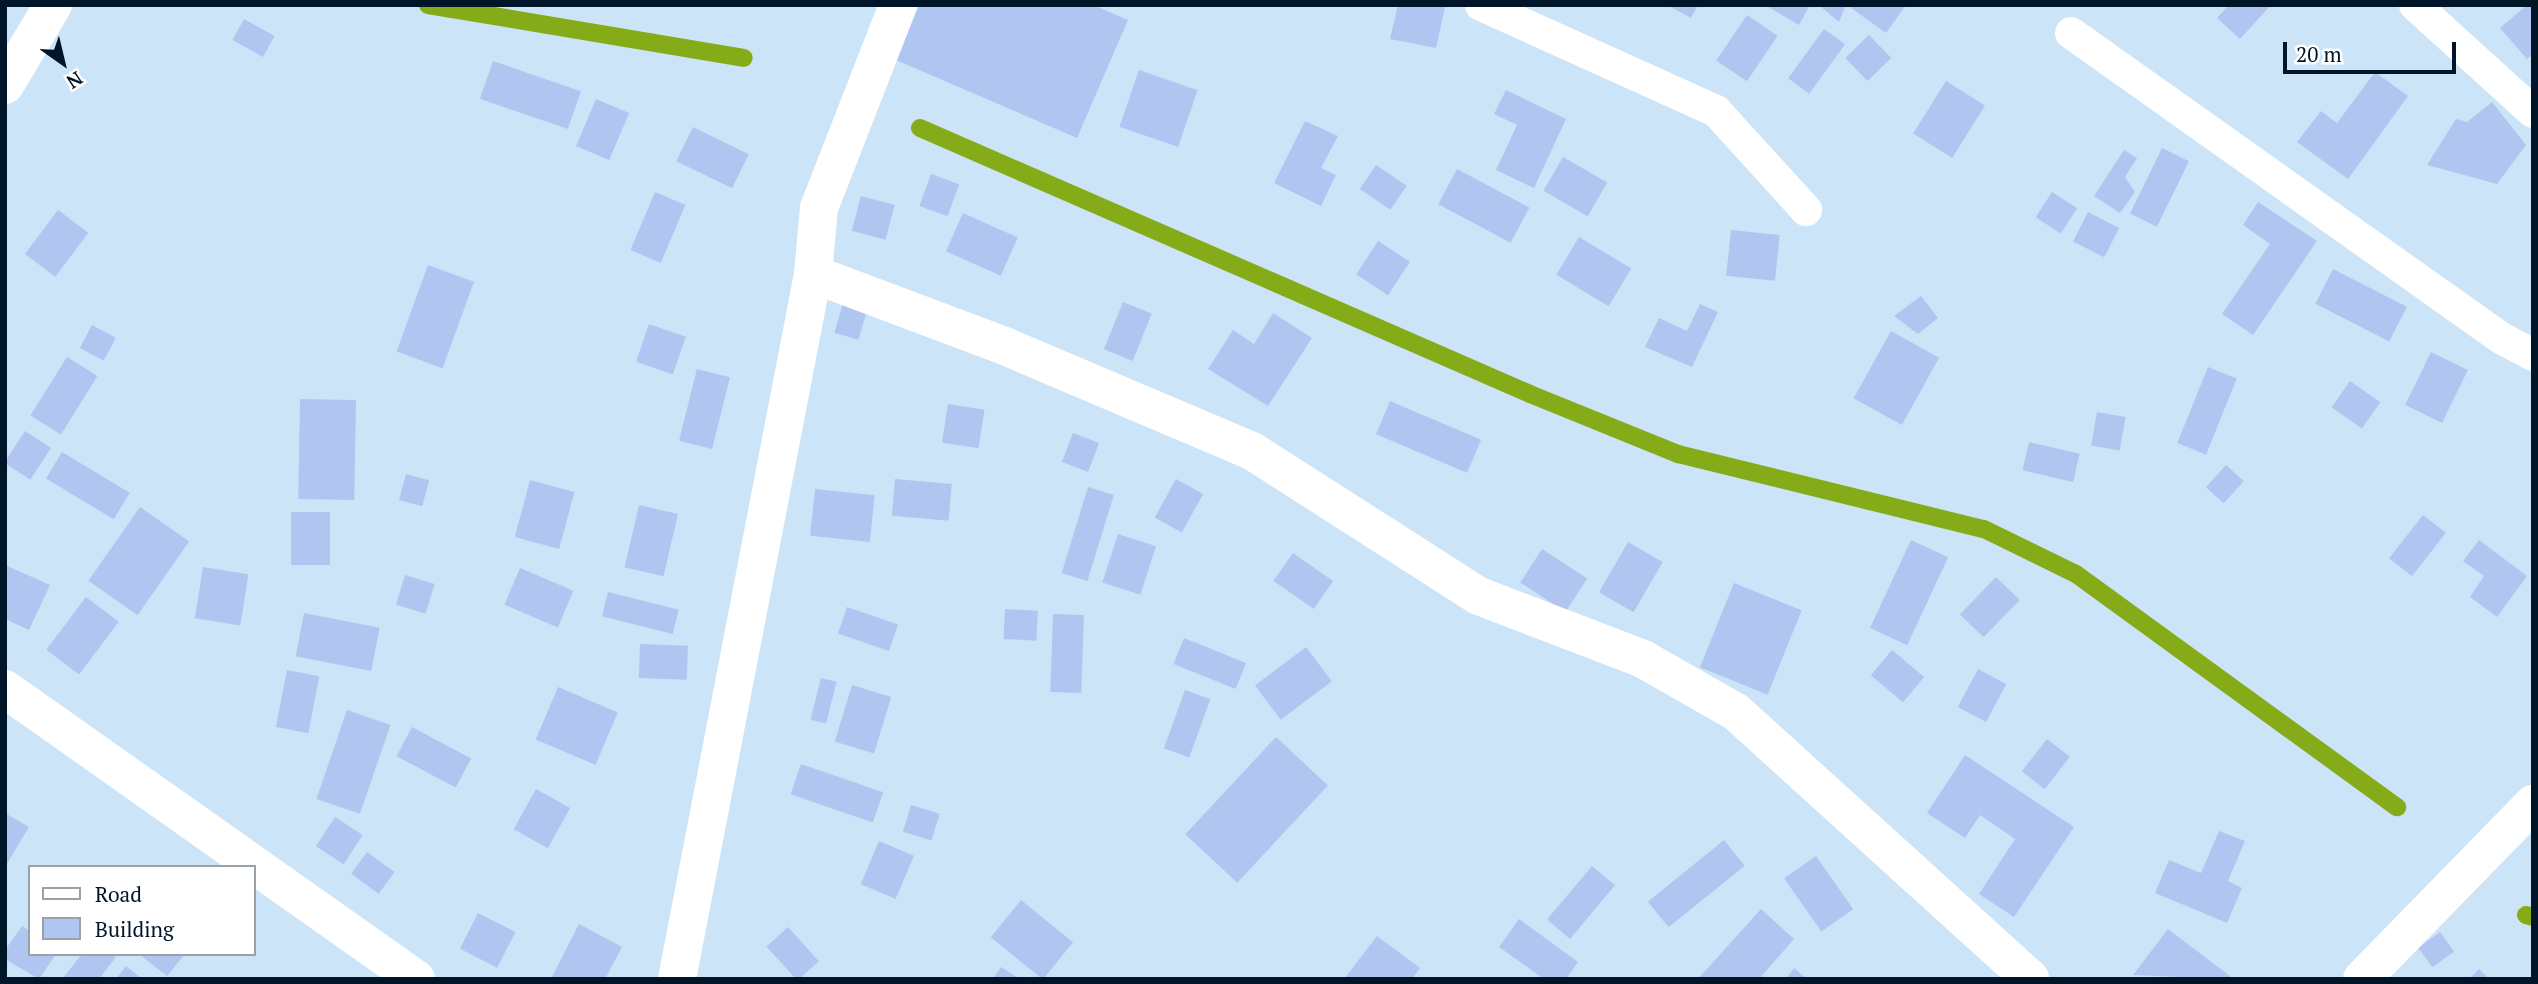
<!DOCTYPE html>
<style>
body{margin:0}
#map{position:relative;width:2538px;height:984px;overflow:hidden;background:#cce4f8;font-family:"PT Serif",serif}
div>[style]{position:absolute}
.stream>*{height:18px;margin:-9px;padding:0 9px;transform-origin:9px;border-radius:9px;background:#86ab18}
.building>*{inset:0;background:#b0c6f1;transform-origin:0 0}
.service>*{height:32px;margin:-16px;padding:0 16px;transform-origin:16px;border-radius:16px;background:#fff}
.minor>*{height:38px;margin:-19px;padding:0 19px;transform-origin:19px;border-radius:19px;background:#fff}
span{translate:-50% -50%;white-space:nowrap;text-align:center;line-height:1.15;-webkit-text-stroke:6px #fff;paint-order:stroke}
.frame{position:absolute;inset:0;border:7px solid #001527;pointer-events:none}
.legend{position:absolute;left:28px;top:865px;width:228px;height:91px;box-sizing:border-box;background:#fff;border:2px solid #99a1a9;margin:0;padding:9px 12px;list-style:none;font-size:21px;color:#001527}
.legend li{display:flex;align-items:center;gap:14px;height:35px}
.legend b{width:35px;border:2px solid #99a1a9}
.north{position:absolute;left:28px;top:28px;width:70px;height:70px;-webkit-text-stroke:5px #fff;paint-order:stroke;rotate:146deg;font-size:19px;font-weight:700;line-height:28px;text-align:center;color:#001527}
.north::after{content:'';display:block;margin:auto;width:24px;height:32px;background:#001527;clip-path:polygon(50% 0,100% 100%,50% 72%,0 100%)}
.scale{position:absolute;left:2283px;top:42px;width:173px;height:32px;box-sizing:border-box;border:4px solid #001527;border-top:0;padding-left:9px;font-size:21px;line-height:24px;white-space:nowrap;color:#001527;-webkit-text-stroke:5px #fff;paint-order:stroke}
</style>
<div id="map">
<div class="stream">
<i style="left:428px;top:5px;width:320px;rotate:9.5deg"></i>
<i style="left:920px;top:128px;width:665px;rotate:23.56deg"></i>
<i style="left:1530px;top:394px;width:160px;rotate:22.1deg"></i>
<i style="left:1678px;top:454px;width:315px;rotate:13.8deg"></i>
<i style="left:1984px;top:529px;width:102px;rotate:26.1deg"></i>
<i style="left:2076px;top:574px;width:397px;rotate:36deg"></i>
<i style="left:2526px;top:915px;width:7px;rotate:16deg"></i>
</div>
<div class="building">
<i style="clip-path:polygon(919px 5px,1093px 5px,1128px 20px,1077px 138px,896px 60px)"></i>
<i style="clip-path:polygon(1398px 5px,1445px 7px,1436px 48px,1390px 39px)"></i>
<i style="clip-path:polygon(1667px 5px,1698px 5px,1691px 18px)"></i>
<i style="clip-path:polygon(1765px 5px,1810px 5px,1799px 25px)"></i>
<i style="clip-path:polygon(1822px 5px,1846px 5px,1839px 22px,1821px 7px)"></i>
<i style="clip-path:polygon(1853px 5px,1906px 5px,1886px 33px,1851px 8px)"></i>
<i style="clip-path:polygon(2229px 5px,2271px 5px,2240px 39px,2217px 18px)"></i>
<i style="clip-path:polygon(2527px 5px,2533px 5px,2533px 54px,2527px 59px,2500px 28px)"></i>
<i style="left:1747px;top:15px;width:37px;height:55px;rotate:34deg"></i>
<i style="left:244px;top:19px;width:35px;height:24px;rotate:29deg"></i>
<i style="left:1824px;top:29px;width:26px;height:61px;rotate:36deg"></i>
<i style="left:1869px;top:35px;width:32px;height:33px;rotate:46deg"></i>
<i style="left:493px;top:61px;width:93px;height:40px;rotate:19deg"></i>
<i style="left:1139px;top:70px;width:62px;height:60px;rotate:19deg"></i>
<i style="clip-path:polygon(2375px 72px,2408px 96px,2348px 179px,2297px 142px,2321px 111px,2337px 123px)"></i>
<i style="left:1946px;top:81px;width:46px;height:62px;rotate:32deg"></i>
<i style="clip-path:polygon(1506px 90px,1566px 119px,1534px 188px,1496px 170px,1517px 125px,1494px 114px)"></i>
<i style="left:596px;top:99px;width:36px;height:51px;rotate:23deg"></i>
<i style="clip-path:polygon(2492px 102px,2526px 145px,2497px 184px,2427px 165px,2456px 119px,2467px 122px)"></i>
<i style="clip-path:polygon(1305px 121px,1338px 136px,1321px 168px,1336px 175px,1321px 206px,1274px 183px)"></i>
<i style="left:693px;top:127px;width:62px;height:38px;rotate:26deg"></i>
<i style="left:2162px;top:148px;width:30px;height:73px;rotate:26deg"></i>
<i style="clip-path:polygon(2124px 150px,2137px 158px,2125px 177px,2135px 192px,2120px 213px,2094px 196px)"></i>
<i style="left:1563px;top:157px;width:51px;height:39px;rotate:30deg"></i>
<i style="left:1376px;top:165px;width:37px;height:29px;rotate:34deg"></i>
<i style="left:1457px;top:169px;width:82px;height:40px;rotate:28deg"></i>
<i style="left:931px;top:174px;width:30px;height:34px;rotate:20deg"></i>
<i style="left:655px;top:192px;width:33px;height:63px;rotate:23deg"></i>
<i style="left:2052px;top:192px;width:30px;height:30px;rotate:33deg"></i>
<i style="left:861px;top:196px;width:35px;height:36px;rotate:15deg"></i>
<i style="clip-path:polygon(2258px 202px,2317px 241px,2253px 335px,2222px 314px,2270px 244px,2243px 225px)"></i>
<i style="left:58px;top:210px;width:38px;height:55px;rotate:37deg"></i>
<i style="left:2088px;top:212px;width:35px;height:33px;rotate:27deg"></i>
<i style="left:963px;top:213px;width:60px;height:42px;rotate:24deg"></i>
<i style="left:1731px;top:230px;width:49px;height:46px;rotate:6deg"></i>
<i style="left:1579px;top:237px;width:61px;height:44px;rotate:31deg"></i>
<i style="left:1378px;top:241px;width:38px;height:40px;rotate:33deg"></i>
<i style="left:428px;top:265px;width:49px;height:92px;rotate:20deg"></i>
<i style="left:2333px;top:269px;width:83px;height:39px;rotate:27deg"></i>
<i style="clip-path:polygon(1921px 296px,1938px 318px,1918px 334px,1894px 316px)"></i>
<i style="left:1123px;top:302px;width:31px;height:51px;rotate:22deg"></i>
<i style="left:843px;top:303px;width:25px;height:31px;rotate:16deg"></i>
<i style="clip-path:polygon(1700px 304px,1718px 312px,1692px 367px,1645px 347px,1659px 318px,1687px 331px)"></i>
<i style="clip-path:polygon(1273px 313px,1312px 338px,1268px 406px,1208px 369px,1233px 330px,1254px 344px)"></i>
<i style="left:649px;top:324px;width:39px;height:40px;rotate:19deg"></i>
<i style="left:92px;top:325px;width:27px;height:26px;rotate:28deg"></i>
<i style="left:1891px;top:331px;width:55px;height:77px;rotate:29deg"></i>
<i style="left:2431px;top:352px;width:41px;height:59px;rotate:26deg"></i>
<i style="left:67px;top:357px;width:36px;height:69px;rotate:32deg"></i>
<i style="left:2208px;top:367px;width:31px;height:82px;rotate:22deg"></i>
<i style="left:697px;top:369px;width:34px;height:74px;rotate:14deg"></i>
<i style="left:2350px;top:381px;width:37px;height:32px;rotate:35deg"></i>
<i style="left:300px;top:399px;width:56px;height:100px;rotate:1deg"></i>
<i style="left:1390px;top:401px;width:99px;height:36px;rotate:23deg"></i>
<i style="left:948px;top:404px;width:37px;height:39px;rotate:9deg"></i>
<i style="left:2097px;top:412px;width:29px;height:34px;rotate:10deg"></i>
<i style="left:25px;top:431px;width:31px;height:38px;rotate:33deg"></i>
<i style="left:1073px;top:433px;width:28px;height:31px;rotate:21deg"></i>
<i style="left:2029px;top:442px;width:52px;height:29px;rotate:13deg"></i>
<i style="left:62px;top:452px;width:79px;height:31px;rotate:31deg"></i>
<i style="left:2226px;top:465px;width:24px;height:30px;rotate:42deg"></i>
<i style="left:406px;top:474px;width:24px;height:27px;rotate:15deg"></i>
<i style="left:895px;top:479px;width:57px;height:37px;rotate:5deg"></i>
<i style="left:1176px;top:479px;width:31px;height:44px;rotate:29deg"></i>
<i style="left:530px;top:480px;width:46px;height:59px;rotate:15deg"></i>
<i style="left:1088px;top:487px;width:27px;height:90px;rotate:17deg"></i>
<i style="left:815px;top:489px;width:60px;height:47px;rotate:6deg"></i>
<i style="left:639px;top:505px;width:40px;height:64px;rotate:13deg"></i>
<i style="left:140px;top:507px;width:60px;height:90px;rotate:35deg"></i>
<i style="left:291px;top:512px;width:39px;height:53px"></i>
<i style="left:2423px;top:515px;width:29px;height:55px;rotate:38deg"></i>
<i style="left:1118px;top:534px;width:40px;height:51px;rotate:18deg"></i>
<i style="left:1911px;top:540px;width:41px;height:97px;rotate:25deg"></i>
<i style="clip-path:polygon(2479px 540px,2527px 576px,2497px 617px,2470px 597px,2484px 576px,2463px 561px)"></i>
<i style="left:1628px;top:542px;width:40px;height:58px;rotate:30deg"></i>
<i style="left:1542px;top:549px;width:54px;height:40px;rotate:33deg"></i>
<i style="left:1293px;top:553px;width:49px;height:34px;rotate:35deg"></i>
<i style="clip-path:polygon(5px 565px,50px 585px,29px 630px,5px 619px)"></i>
<i style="left:203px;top:567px;width:46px;height:52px;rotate:9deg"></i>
<i style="left:520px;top:568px;width:58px;height:40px;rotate:23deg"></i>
<i style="left:405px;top:575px;width:31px;height:31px;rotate:17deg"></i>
<i style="left:1996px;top:577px;width:33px;height:52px;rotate:44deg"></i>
<i style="left:1734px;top:583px;width:73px;height:91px;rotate:22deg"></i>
<i style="left:608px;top:592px;width:73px;height:25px;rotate:14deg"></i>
<i style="left:86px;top:597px;width:41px;height:66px;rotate:37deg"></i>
<i style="left:847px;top:607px;width:54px;height:28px;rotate:19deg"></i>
<i style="left:1005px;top:609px;width:33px;height:30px;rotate:3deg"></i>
<i style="left:304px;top:613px;width:77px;height:44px;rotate:11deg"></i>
<i style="left:1053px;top:614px;width:31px;height:78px;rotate:2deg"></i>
<i style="left:1184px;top:638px;width:67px;height:28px;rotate:22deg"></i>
<i style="left:640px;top:644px;width:48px;height:34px;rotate:2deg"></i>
<i style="left:1306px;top:647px;width:43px;height:64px;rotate:53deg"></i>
<i style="left:1892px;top:650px;width:42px;height:33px;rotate:40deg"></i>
<i style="left:1978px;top:669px;width:32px;height:43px;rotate:28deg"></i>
<i style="left:287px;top:670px;width:33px;height:58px;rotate:11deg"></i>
<i style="left:821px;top:678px;width:16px;height:43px;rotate:14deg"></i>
<i style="left:852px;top:685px;width:41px;height:59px;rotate:17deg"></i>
<i style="left:558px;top:687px;width:65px;height:57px;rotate:23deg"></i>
<i style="left:1185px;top:690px;width:27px;height:62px;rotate:20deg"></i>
<i style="left:347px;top:710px;width:46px;height:94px;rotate:19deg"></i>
<i style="left:412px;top:727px;width:67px;height:33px;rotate:28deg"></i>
<i style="left:1276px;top:737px;width:71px;height:133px;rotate:43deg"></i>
<i style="left:2047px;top:739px;width:29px;height:41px;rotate:38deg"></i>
<i style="clip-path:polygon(1965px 755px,2074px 827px,2014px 917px,1979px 894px,2015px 839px,1980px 815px,1965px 838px,1927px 813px)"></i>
<i style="left:801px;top:764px;width:87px;height:32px;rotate:19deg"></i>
<i style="left:536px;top:789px;width:39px;height:46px;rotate:29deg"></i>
<i style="left:911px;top:805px;width:30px;height:28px;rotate:17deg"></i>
<i style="clip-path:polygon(5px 813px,29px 827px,5px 867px)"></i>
<i style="left:335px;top:817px;width:33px;height:35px;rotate:33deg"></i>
<i style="clip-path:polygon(2219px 831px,2245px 841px,2228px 881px,2242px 888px,2227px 923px,2155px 893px,2169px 860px,2201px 873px)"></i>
<i style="left:1724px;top:840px;width:33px;height:98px;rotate:51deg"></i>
<i style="left:879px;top:841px;width:38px;height:47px;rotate:23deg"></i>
<i style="left:367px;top:852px;width:34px;height:27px;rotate:36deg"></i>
<i style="left:1816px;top:856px;width:65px;height:39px;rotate:55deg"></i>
<i style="left:1592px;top:866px;width:30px;height:70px;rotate:40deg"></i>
<i style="left:1021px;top:900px;width:67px;height:48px;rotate:39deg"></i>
<i style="clip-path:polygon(1761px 909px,1794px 939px,1759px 979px,1698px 979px)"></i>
<i style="left:478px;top:913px;width:42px;height:40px;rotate:27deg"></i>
<i style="clip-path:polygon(1519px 919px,1578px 962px,1566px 979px,1544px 979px,1499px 947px)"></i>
<i style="clip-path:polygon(579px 924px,622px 947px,605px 979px,551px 979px)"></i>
<i style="clip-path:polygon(22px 926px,30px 931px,30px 954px,56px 954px,39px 979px,5px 959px,5px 950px)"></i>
<i style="left:788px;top:927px;width:46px;height:29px;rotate:48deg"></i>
<i style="clip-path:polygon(2168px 929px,2230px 976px,2229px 979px,2133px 975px)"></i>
<i style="left:2440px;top:932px;width:24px;height:27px;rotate:54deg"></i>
<i style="clip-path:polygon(1377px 936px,1420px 968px,1412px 979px,1344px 979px)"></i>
<i style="clip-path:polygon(82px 954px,112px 954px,116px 957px,99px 979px,62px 979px)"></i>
<i style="clip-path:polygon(139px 954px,185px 954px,167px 976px)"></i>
<i style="clip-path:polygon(126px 966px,142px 979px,116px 979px)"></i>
<i style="clip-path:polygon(1001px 967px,1020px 979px,993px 979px)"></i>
<i style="clip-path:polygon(1794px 968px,1807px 979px,1786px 979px)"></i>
<i style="clip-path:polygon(2479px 969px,2489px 979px,2469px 979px)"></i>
</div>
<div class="service">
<i style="left:1481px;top:5px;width:258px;rotate:24.3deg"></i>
<i style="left:1716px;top:111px;width:134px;rotate:47.7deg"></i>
<i style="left:2415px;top:5px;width:159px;rotate:42.2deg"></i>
<i style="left:2071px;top:33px;width:527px;rotate:35.35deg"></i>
<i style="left:2501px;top:338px;width:36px;rotate:28deg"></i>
</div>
<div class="minor">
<i style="left:5px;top:85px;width:93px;rotate:-59deg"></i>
<i style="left:813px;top:274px;width:207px;rotate:20.6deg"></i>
<i style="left:1007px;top:347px;width:266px;rotate:23deg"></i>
<i style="left:1252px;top:451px;width:269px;rotate:32.6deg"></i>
<i style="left:1479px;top:596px;width:176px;rotate:21deg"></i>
<i style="left:1643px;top:659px;width:107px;rotate:29.7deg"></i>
<i style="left:1736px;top:712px;width:397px;rotate:42.2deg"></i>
<i style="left:5px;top:689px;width:503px;rotate:35.21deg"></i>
<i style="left:677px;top:979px;width:718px;rotate:-79.08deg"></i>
<i style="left:813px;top:274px;width:66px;rotate:-84.8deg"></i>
<i style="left:819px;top:208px;width:218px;rotate:-68.7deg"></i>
<i style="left:2362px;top:979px;width:245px;rotate:-45.7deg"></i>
</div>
<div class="frame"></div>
<ul class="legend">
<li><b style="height:9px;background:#fff"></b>Road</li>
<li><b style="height:19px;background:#b0c6f1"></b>Building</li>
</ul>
<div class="north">N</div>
<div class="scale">20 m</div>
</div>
